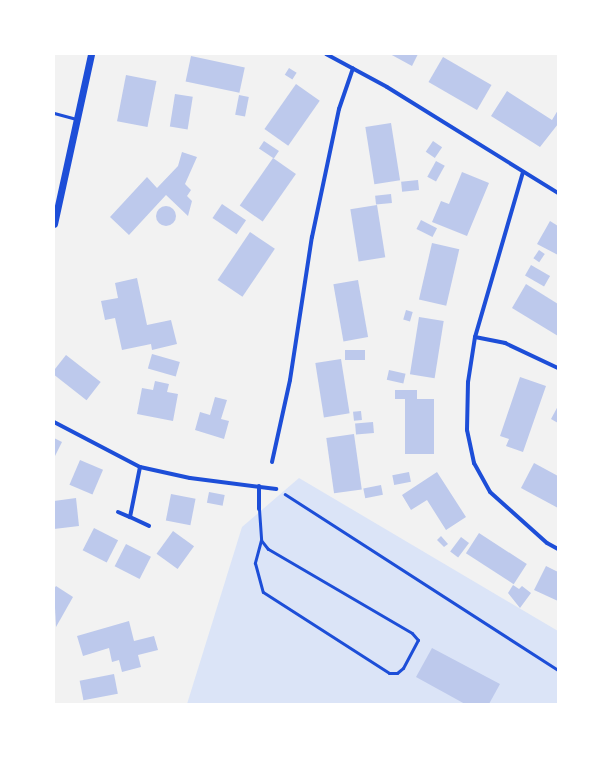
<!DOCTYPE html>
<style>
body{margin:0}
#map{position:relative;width:612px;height:758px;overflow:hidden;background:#f2f2f2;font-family:Lato,sans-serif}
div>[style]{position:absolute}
.green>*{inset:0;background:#dbe4f7}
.building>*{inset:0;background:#bdc9ec;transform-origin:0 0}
.round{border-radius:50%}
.path>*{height:2.5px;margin:-1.25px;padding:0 1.25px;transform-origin:1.25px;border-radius:1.25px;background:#1d4ed8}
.service>*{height:3px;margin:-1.5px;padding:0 1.5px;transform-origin:1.5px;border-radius:1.5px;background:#1d4ed8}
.minor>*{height:4px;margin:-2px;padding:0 2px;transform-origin:2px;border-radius:2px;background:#1d4ed8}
.tertiary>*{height:7px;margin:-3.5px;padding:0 3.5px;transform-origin:3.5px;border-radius:3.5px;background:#1d4ed8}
span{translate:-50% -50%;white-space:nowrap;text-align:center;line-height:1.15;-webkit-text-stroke:3.5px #fff;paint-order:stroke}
.frame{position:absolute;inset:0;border:55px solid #fff;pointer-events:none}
</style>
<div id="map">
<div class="green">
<i style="clip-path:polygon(299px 478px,558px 631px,558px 704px,187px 704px,242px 527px)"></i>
</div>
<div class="building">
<i style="clip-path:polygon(390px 54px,418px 54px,412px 66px)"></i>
<i style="left:191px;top:56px;width:55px;height:26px;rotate:12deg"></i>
<i style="left:443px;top:57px;width:56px;height:29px;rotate:30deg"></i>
<i style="left:289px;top:68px;width:9px;height:8px;rotate:32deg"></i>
<i style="left:126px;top:75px;width:31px;height:47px;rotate:11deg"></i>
<i style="left:296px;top:84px;width:29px;height:55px;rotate:35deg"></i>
<i style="clip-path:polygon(507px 91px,552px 120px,558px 110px,558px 124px,540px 147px,491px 116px)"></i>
<i style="left:175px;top:94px;width:18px;height:33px;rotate:9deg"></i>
<i style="left:239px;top:95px;width:10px;height:20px;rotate:11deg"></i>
<i style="left:391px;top:123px;width:58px;height:26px;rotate:81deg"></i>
<i style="left:264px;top:141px;width:18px;height:9px;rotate:34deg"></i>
<i style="left:433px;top:141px;width:11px;height:13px;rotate:34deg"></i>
<i style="clip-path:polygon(182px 152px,197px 157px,185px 184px,191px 190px,187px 196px,192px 201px,188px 216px,166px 195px,129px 235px,110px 217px,147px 177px,157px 188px,178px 166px)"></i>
<i style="left:273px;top:158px;width:28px;height:58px;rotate:35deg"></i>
<i style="left:436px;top:161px;width:10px;height:18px;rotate:29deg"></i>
<i style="clip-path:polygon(462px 172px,489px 183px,467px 236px,432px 222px,441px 201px,449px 204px)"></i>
<i style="left:418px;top:180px;width:10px;height:17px;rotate:84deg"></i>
<i style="left:391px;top:194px;width:9px;height:16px;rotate:84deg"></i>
<i style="left:222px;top:204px;width:29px;height:17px;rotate:34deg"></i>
<i style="left:377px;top:205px;width:53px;height:27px;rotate:81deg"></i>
<i class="round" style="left:156px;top:206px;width:20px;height:20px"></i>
<i style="left:421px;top:220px;width:18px;height:10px;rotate:27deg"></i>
<i style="clip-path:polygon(550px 221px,558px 226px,558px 255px,537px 244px)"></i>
<i style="left:250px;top:232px;width:30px;height:58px;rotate:34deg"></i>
<i style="left:432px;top:243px;width:28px;height:58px;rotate:13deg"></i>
<i style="left:539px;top:250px;width:7px;height:10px;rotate:34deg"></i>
<i style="left:531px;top:265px;width:22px;height:12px;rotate:30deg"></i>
<i style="clip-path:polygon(137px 278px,147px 325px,171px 320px,177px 344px,152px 350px,151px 344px,122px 350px,115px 318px,105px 320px,101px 301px,118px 298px,115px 283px)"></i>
<i style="left:358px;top:280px;width:58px;height:25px;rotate:80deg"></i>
<i style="clip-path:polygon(526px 284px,558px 304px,558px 336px,512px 308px)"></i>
<i style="left:406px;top:310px;width:7px;height:10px;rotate:16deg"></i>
<i style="left:419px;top:317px;width:25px;height:58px;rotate:9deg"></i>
<i style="left:365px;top:350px;width:10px;height:20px;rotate:90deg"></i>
<i style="left:152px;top:354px;width:29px;height:15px;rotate:16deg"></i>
<i style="left:66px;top:355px;width:44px;height:23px;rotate:38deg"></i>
<i style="left:341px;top:359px;width:55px;height:26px;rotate:81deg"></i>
<i style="left:389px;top:370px;width:17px;height:10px;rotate:13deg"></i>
<i style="clip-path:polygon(520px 377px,546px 386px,523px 452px,506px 446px,509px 439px,500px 436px)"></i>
<i style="clip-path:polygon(155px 381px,169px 384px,167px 392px,178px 394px,173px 421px,137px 414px,142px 388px,153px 390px)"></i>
<i style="clip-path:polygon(395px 390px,417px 390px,417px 399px,434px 399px,434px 454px,405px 454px,405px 399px,395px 399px)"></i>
<i style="clip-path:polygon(215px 397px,227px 400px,221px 419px,229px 421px,224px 439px,195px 430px,200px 412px,210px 415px)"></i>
<i style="clip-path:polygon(558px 406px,558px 423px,551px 419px)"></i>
<i style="left:361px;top:411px;width:9px;height:8px;rotate:84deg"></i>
<i style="left:373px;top:422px;width:11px;height:18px;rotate:85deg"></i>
<i style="left:354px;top:434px;width:56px;height:28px;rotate:82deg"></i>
<i style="clip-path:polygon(54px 438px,62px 442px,54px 458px)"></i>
<i style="left:80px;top:460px;width:25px;height:27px;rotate:23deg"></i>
<i style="clip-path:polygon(534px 463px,558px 476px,558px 508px,521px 488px)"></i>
<i style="left:409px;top:472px;width:10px;height:17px;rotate:79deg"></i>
<i style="clip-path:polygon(437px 472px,466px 517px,446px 530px,427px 500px,411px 510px,402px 495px)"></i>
<i style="left:381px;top:485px;width:10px;height:18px;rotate:79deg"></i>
<i style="left:209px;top:492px;width:16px;height:11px;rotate:11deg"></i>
<i style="left:171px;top:494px;width:25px;height:27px;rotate:11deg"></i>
<i style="clip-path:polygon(76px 498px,79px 526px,54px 529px,54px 501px)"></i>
<i style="left:94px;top:528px;width:27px;height:25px;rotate:27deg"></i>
<i style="left:173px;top:531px;width:26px;height:28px;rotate:36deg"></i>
<i style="left:479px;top:533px;width:57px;height:24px;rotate:33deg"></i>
<i style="clip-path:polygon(441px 536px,448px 544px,444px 547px,437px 540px)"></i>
<i style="left:461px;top:537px;width:10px;height:18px;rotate:37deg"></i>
<i style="left:126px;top:544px;width:28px;height:25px;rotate:27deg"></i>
<i style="clip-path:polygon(546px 566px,558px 572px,558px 601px,534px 590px)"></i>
<i style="clip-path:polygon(513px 585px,519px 589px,522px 586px,531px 593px,520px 608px,508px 593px)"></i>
<i style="clip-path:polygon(56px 586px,73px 597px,56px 627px,54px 589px)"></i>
<i style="clip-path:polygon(129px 621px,134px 641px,154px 636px,158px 650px,138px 655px,141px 667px,122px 672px,119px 660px,112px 662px,109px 648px,83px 656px,77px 636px)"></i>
<i style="clip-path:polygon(432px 648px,500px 684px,489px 704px,465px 704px,416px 677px)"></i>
<i style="left:114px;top:674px;width:20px;height:35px;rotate:79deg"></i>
</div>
<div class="path">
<i style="left:285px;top:494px;width:325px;rotate:32.8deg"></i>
</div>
<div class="service">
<i style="left:54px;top:113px;width:24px;rotate:15deg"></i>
<i style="left:259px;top:509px;width:31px;rotate:86deg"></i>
<i style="left:261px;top:540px;width:24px;rotate:105deg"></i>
<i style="left:255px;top:563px;width:30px;rotate:75deg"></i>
<i style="left:263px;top:592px;width:150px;rotate:32.7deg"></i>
<i style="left:389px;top:673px;width:8px"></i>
<i style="left:397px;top:673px;width:8px;rotate:-40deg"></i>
<i style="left:403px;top:668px;width:32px;rotate:-62deg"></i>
<i style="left:418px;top:640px;width:9px;rotate:-131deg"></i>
<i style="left:412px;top:633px;width:167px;rotate:-149.7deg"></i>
<i style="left:268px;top:549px;width:11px;rotate:-128deg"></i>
</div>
<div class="minor">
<i style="left:326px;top:54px;width:69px;rotate:28.4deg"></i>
<i style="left:387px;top:87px;width:201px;rotate:31.8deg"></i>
<i style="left:523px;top:172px;width:172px;rotate:106.2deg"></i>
<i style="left:475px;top:337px;width:46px;rotate:98.8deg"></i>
<i style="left:468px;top:382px;width:48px;rotate:91.2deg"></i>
<i style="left:467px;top:430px;width:34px;rotate:78deg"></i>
<i style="left:474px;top:463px;width:33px;rotate:61deg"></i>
<i style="left:490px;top:492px;width:76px;rotate:41.8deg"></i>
<i style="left:547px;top:543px;width:13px;rotate:29deg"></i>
<i style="left:475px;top:337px;width:31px;rotate:11deg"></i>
<i style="left:505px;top:343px;width:59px;rotate:25.3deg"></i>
<i style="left:54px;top:422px;width:97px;rotate:27.6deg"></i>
<i style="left:140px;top:467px;width:51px;rotate:12.4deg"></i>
<i style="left:190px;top:478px;width:87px;rotate:7.3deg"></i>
<i style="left:272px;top:462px;width:84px;rotate:-77.6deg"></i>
<i style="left:290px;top:380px;width:145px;rotate:-81.3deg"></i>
<i style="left:312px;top:237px;width:131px;rotate:-78.1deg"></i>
<i style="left:339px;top:109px;width:43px;rotate:-71.1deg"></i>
<i style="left:140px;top:467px;width:51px;rotate:101.3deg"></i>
<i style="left:130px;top:517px;width:21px;rotate:25deg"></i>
<i style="left:259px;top:486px;width:23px;rotate:90deg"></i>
<i style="left:118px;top:512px;width:13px;rotate:23deg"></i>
</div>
<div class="tertiary">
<i style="left:54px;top:224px;width:174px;rotate:-77.7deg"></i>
</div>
<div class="frame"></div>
</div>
